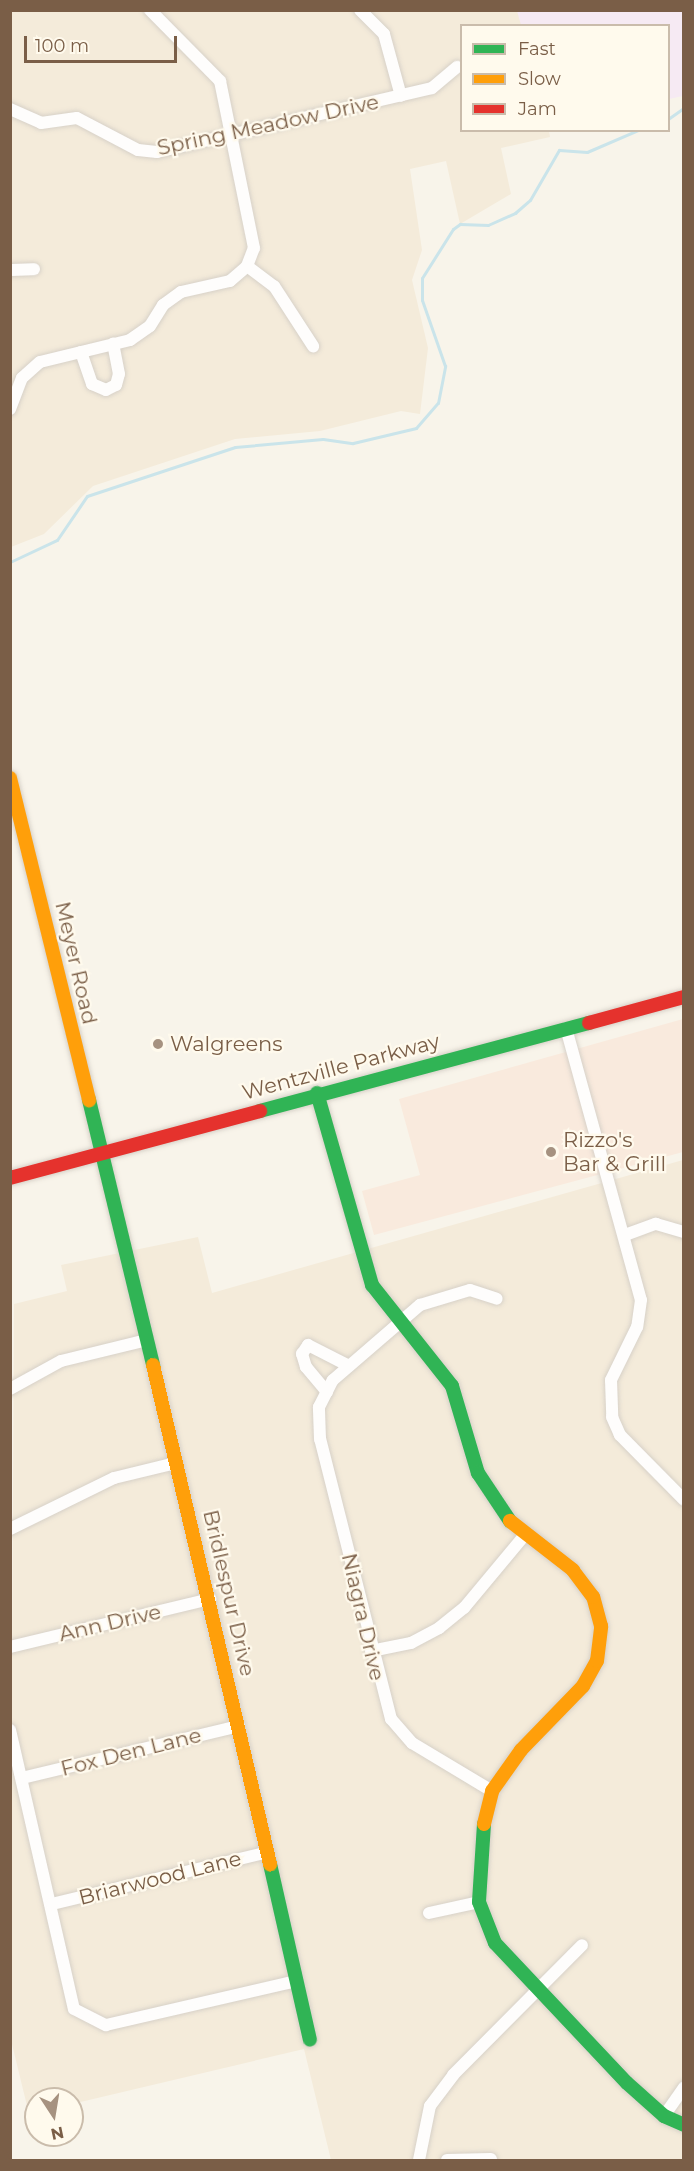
<!DOCTYPE html>
<style>
body{margin:0}
#map{position:relative;width:694px;height:2171px;overflow:hidden;background:#f8f4ea;font-family:Montserrat,sans-serif}
div>[style]{position:absolute}
.residential>*{inset:0;background:#f4ebda}
.commercial>*{inset:0;background:#f9eadd}
.education>*{inset:0;background:#f6eaf3}
.stream>*{height:3px;margin:-1.5px;padding:0 1.5px;transform-origin:1.5px;border-radius:1.5px;background:#cae4ea}
.roads{filter:drop-shadow(0 0 2px #d7d1c8) drop-shadow(0 0 2px #d7d1c8)}
.street>*{height:12px;margin:-6px;padding:0 6px;transform-origin:6px;border-radius:6px;background:#fefdfc}
.fast>*{height:14px;margin:-7px;padding:0 7px;transform-origin:7px;border-radius:7px;background:#30b455}
.slow>*{height:14px;margin:-7px;padding:0 7px;transform-origin:7px;border-radius:7px;background:#ff9f0a}
.jam>*{height:14px;margin:-7px;padding:0 7px;transform-origin:7px;border-radius:7px;background:#e5322d}
.dots>*{width:16px;height:16px;translate:-50% -50%;box-sizing:border-box;border:3px solid #fffaed;border-radius:50%}
span{translate:-50% -50%;white-space:nowrap;text-align:center;line-height:1.15;-webkit-text-stroke:4.5px #fffaed;paint-order:stroke}
.street-label{font-size:21px;color:#7a5e47}
.poi-label{font-size:21px;color:#7a5e47}
.left{translate:0 -50%;text-align:left}
.frame{position:absolute;inset:0;border:12px solid #7a5e47;pointer-events:none}
.legend{position:absolute;left:460px;top:24px;width:210px;height:108px;box-sizing:border-box;background:#fffaed;border:2px solid #cabcab;margin:0;padding:8px 10px;list-style:none;font-size:18px;color:#7a5e47}
.legend li{display:flex;align-items:center;gap:12px;height:30px}
.legend b{width:30px;border:2px solid #cabcab}
.north{position:absolute;left:24px;top:2087px;width:60px;height:60px;box-sizing:border-box;background:#fffaed;border:2px solid #cabcab;border-radius:50%;rotate:168deg;font-size:16px;font-weight:700;line-height:24px;text-align:center;color:#7a5e47}
.north::after{content:'';display:block;margin:auto;width:21px;height:27px;background:#a69280;clip-path:polygon(50% 0,100% 100%,50% 72%,0 100%)}
.scale{position:absolute;left:24px;top:36px;width:153px;height:27px;box-sizing:border-box;border:3px solid #7a5e47;border-top:0;padding-left:8px;font-size:18px;line-height:21px;white-space:nowrap;color:#7a5e47;-webkit-text-stroke:4px #fffaed;paint-order:stroke}
</style>
<div id="map">
<div class="residential">
<i style="clip-path:polygon(11px 11px,522px 11px,525px 25px,462px 26px,462px 130px,549px 131px,550px 137px,501px 148px,511px 194px,460px 224px,446px 161px,410px 169px,422px 250px,412px 280px,428px 348px,420px 414px,401px 411px,320px 431px,235px 439px,93px 486px,44px 534px,11px 547px)"></i>
<i style="clip-path:polygon(683px 1160px,683px 2160px,331px 2160px,304px 2049px,72px 2104px,72px 2099px,36px 2099px,36px 2113px,29px 2114px,10px 2036px,14px 1304px,67px 1291px,61px 1265px,198px 1237px,212px 1293px)"></i>
</div>
<div class="commercial">
<i style="clip-path:polygon(683px 1019px,683px 1152px,374px 1235px,362px 1191px,420px 1175px,399px 1099px)"></i>
</div>
<div class="education">
<i style="clip-path:polygon(517px 11px,683px 11px,683px 96px,669px 99px,668px 26px,521px 25px)"></i>
</div>
<div class="stream">
<i style="left:668px;top:119px;width:19px;rotate:-35deg"></i>
<i style="left:10px;top:562px;width:52px;rotate:-25.1deg"></i>
<i style="left:57px;top:540px;width:53px;rotate:-55.7deg"></i>
<i style="left:87px;top:496px;width:156px;rotate:-18.3deg"></i>
<i style="left:235px;top:447px;width:88px;rotate:-5.2deg"></i>
<i style="left:323px;top:439px;width:30px;rotate:8deg"></i>
<i style="left:353px;top:443px;width:65px;rotate:-13.4deg"></i>
<i style="left:416px;top:428px;width:33px;rotate:-49deg"></i>
<i style="left:438px;top:403px;width:38px;rotate:-79deg"></i>
<i style="left:445px;top:366px;width:70px;rotate:-109.2deg"></i>
<i style="left:422px;top:300px;width:22px;rotate:-90deg"></i>
<i style="left:422px;top:278px;width:58px;rotate:-57.7deg"></i>
<i style="left:453px;top:229px;width:9px;rotate:-36deg"></i>
<i style="left:460px;top:224px;width:28px;rotate:2deg"></i>
<i style="left:488px;top:225px;width:30px;rotate:-24deg"></i>
<i style="left:515px;top:213px;width:20px;rotate:-41deg"></i>
<i style="left:530px;top:200px;width:58px;rotate:-59.9deg"></i>
<i style="left:559px;top:150px;width:28px;rotate:4deg"></i>
<i style="left:587px;top:152px;width:56px;rotate:-23.3deg"></i>
</div>
<div class="roads">
<div class="street">
<i style="left:360px;top:10px;width:34px;rotate:45deg"></i>
<i style="left:384px;top:34px;width:64px;rotate:74.7deg"></i>
<i style="left:10px;top:109px;width:34px;rotate:24deg"></i>
<i style="left:41px;top:123px;width:36px;rotate:-8deg"></i>
<i style="left:77px;top:118px;width:69px;rotate:27.7deg"></i>
<i style="left:138px;top:150px;width:19px;rotate:6deg"></i>
<i style="left:157px;top:152px;width:282px;rotate:-13.1deg"></i>
<i style="left:432px;top:88px;width:33px;rotate:-40deg"></i>
<i style="left:247px;top:266px;width:34px;rotate:37deg"></i>
<i style="left:274px;top:286px;width:72px;rotate:57deg"></i>
<i style="left:10px;top:270px;width:24px;rotate:-2deg"></i>
<i style="left:81px;top:352px;width:34px;rotate:71deg"></i>
<i style="left:92px;top:384px;width:15px;rotate:23deg"></i>
<i style="left:106px;top:390px;width:11px;rotate:-27deg"></i>
<i style="left:116px;top:385px;width:11px;rotate:-75deg"></i>
<i style="left:119px;top:374px;width:31px;rotate:-101deg"></i>
<i style="left:10px;top:409px;width:33px;rotate:-69deg"></i>
<i style="left:22px;top:378px;width:24px;rotate:-42deg"></i>
<i style="left:40px;top:362px;width:93px;rotate:-13.7deg"></i>
<i style="left:130px;top:340px;width:24px;rotate:-35deg"></i>
<i style="left:150px;top:326px;width:25px;rotate:-58deg"></i>
<i style="left:163px;top:305px;width:22px;rotate:-36deg"></i>
<i style="left:181px;top:292px;width:50px;rotate:-12.7deg"></i>
<i style="left:230px;top:281px;width:23px;rotate:-41deg"></i>
<i style="left:247px;top:266px;width:19px;rotate:-69deg"></i>
<i style="left:254px;top:248px;width:170px;rotate:-101.5deg"></i>
<i style="left:220px;top:81px;width:100px;rotate:-134.6deg"></i>
<i style="left:566px;top:1028px;width:282px;rotate:74.6deg"></i>
<i style="left:641px;top:1300px;width:27px;rotate:98deg"></i>
<i style="left:637px;top:1327px;width:59px;rotate:116.1deg"></i>
<i style="left:611px;top:1380px;width:37px;rotate:88deg"></i>
<i style="left:612px;top:1417px;width:20px;rotate:66deg"></i>
<i style="left:620px;top:1435px;width:91px;rotate:45.4deg"></i>
<i style="left:625px;top:1235px;width:33px;rotate:-20deg"></i>
<i style="left:656px;top:1224px;width:29px;rotate:16deg"></i>
<i style="left:10px;top:1389px;width:58px;rotate:-28.8deg"></i>
<i style="left:61px;top:1361px;width:89px;rotate:-13.7deg"></i>
<i style="left:327px;top:1392px;width:33px;rotate:-130deg"></i>
<i style="left:306px;top:1367px;width:14px;rotate:-107deg"></i>
<i style="left:302px;top:1354px;width:11px;rotate:-56deg"></i>
<i style="left:308px;top:1345px;width:46px;rotate:27.1deg"></i>
<i style="left:10px;top:1529px;width:116px;rotate:-26.1deg"></i>
<i style="left:114px;top:1478px;width:64px;rotate:-13.6deg"></i>
<i style="left:10px;top:1647px;width:206px;rotate:-13.5deg"></i>
<i style="left:371px;top:1651px;width:41px;rotate:-11.3deg"></i>
<i style="left:411px;top:1643px;width:32px;rotate:-28deg"></i>
<i style="left:439px;top:1628px;width:32px;rotate:-39deg"></i>
<i style="left:464px;top:1608px;width:94px;rotate:-50.2deg"></i>
<i style="left:10px;top:1730px;width:286px;rotate:77.1deg"></i>
<i style="left:74px;top:2009px;width:36px;rotate:27deg"></i>
<i style="left:106px;top:2025px;width:196px;rotate:-13deg"></i>
<i style="left:22px;top:1778px;width:223px;rotate:-13.5deg"></i>
<i style="left:492px;top:1791px;width:93px;rotate:-149deg"></i>
<i style="left:412px;top:1743px;width:32px;rotate:-131deg"></i>
<i style="left:391px;top:1719px;width:289px;rotate:-104.2deg"></i>
<i style="left:320px;top:1439px;width:32px;rotate:-92deg"></i>
<i style="left:319px;top:1407px;width:30px;rotate:-63deg"></i>
<i style="left:333px;top:1380px;width:115px;rotate:-40.8deg"></i>
<i style="left:420px;top:1305px;width:52px;rotate:-16.7deg"></i>
<i style="left:470px;top:1290px;width:28px;rotate:18deg"></i>
<i style="left:52px;top:1904px;width:222px;rotate:-13.5deg"></i>
<i style="left:429px;top:1913px;width:51px;rotate:-12.4deg"></i>
<i style="left:664px;top:2116px;width:35px;rotate:-55deg"></i>
<i style="left:419px;top:2160px;width:55px;rotate:-78.5deg"></i>
<i style="left:430px;top:2106px;width:39px;rotate:-53deg"></i>
<i style="left:453px;top:2075px;width:183px;rotate:-45.2deg"></i>
<i style="left:447px;top:2160px;width:44px;rotate:-1.3deg"></i>
</div>
<div class="fast">
<i style="left:317px;top:1093px;width:200px;rotate:74deg"></i>
<i style="left:372px;top:1285px;width:129px;rotate:51.6deg"></i>
<i style="left:452px;top:1386px;width:91px;rotate:73.4deg"></i>
<i style="left:478px;top:1473px;width:58px;rotate:56.3deg"></i>
<i style="left:89px;top:1100px;width:273px;rotate:76.4deg"></i>
<i style="left:260px;top:1111px;width:341px;rotate:-15deg"></i>
<i style="left:484px;top:1824px;width:78px;rotate:93.7deg"></i>
<i style="left:479px;top:1902px;width:44px;rotate:68.7deg"></i>
<i style="left:495px;top:1943px;width:192px;rotate:46.7deg"></i>
<i style="left:627px;top:2083px;width:50px;rotate:41.7deg"></i>
<i style="left:664px;top:2116px;width:22px;rotate:24deg"></i>
<i style="left:270px;top:1864px;width:180px;rotate:77.2deg"></i>
</div>
<div class="slow">
<i style="left:10px;top:778px;width:332px;rotate:76.2deg"></i>
<i style="left:153px;top:1365px;width:513px;rotate:76.8deg"></i>
<i style="left:484px;top:1824px;width:34px;rotate:-76deg"></i>
<i style="left:492px;top:1791px;width:50px;rotate:-54.7deg"></i>
<i style="left:521px;top:1750px;width:89px;rotate:-45.9deg"></i>
<i style="left:583px;top:1686px;width:29px;rotate:-61deg"></i>
<i style="left:597px;top:1661px;width:35px;rotate:-83deg"></i>
<i style="left:601px;top:1626px;width:30px;rotate:-105deg"></i>
<i style="left:593px;top:1597px;width:34px;rotate:-127deg"></i>
<i style="left:573px;top:1570px;width:80px;rotate:-142.1deg"></i>
</div>
<div class="jam">
<i style="left:589px;top:1023px;width:98px;rotate:-15.3deg"></i>
<i style="left:10px;top:1178px;width:259px;rotate:-15deg"></i>
</div>
</div>
<div class="dots">
<i style="left:158px;top:1044px;background:#a69280"></i>
<i style="left:551px;top:1152px;background:#a69280"></i>
</div>
<div class="street-label">
<span style="left:268px;top:125px;rotate:-12deg">Spring Meadow Drive</span>
<span style="left:76px;top:963px;rotate:77deg">Meyer Road</span>
<span style="left:341px;top:1067px;rotate:-15deg">Wentzville Parkway</span>
<span style="left:229px;top:1593px;rotate:77deg">Bridlespur Drive</span>
<span style="left:363px;top:1617px;rotate:77deg">Niagra Drive</span>
<span style="left:110px;top:1623px;rotate:-13deg">Ann Drive</span>
<span style="left:131px;top:1752px;rotate:-14deg">Fox Den Lane</span>
<span style="left:160px;top:1878px;rotate:-14deg">Briarwood Lane</span>
</div>
<div class="poi-label">
<span class="left" style="left:170px;top:1044px">Walgreens</span>
<span class="left" style="left:563px;top:1152px">Rizzo's<br>Bar &amp; Grill</span>
</div>
<div class="frame"></div>
<ul class="legend">
<li><b style="height:8px;background:#30b455"></b>Fast</li>
<li><b style="height:8px;background:#ff9f0a"></b>Slow</li>
<li><b style="height:8px;background:#e5322d"></b>Jam</li>
</ul>
<div class="north">N</div>
<div class="scale">100 m</div>
</div>
